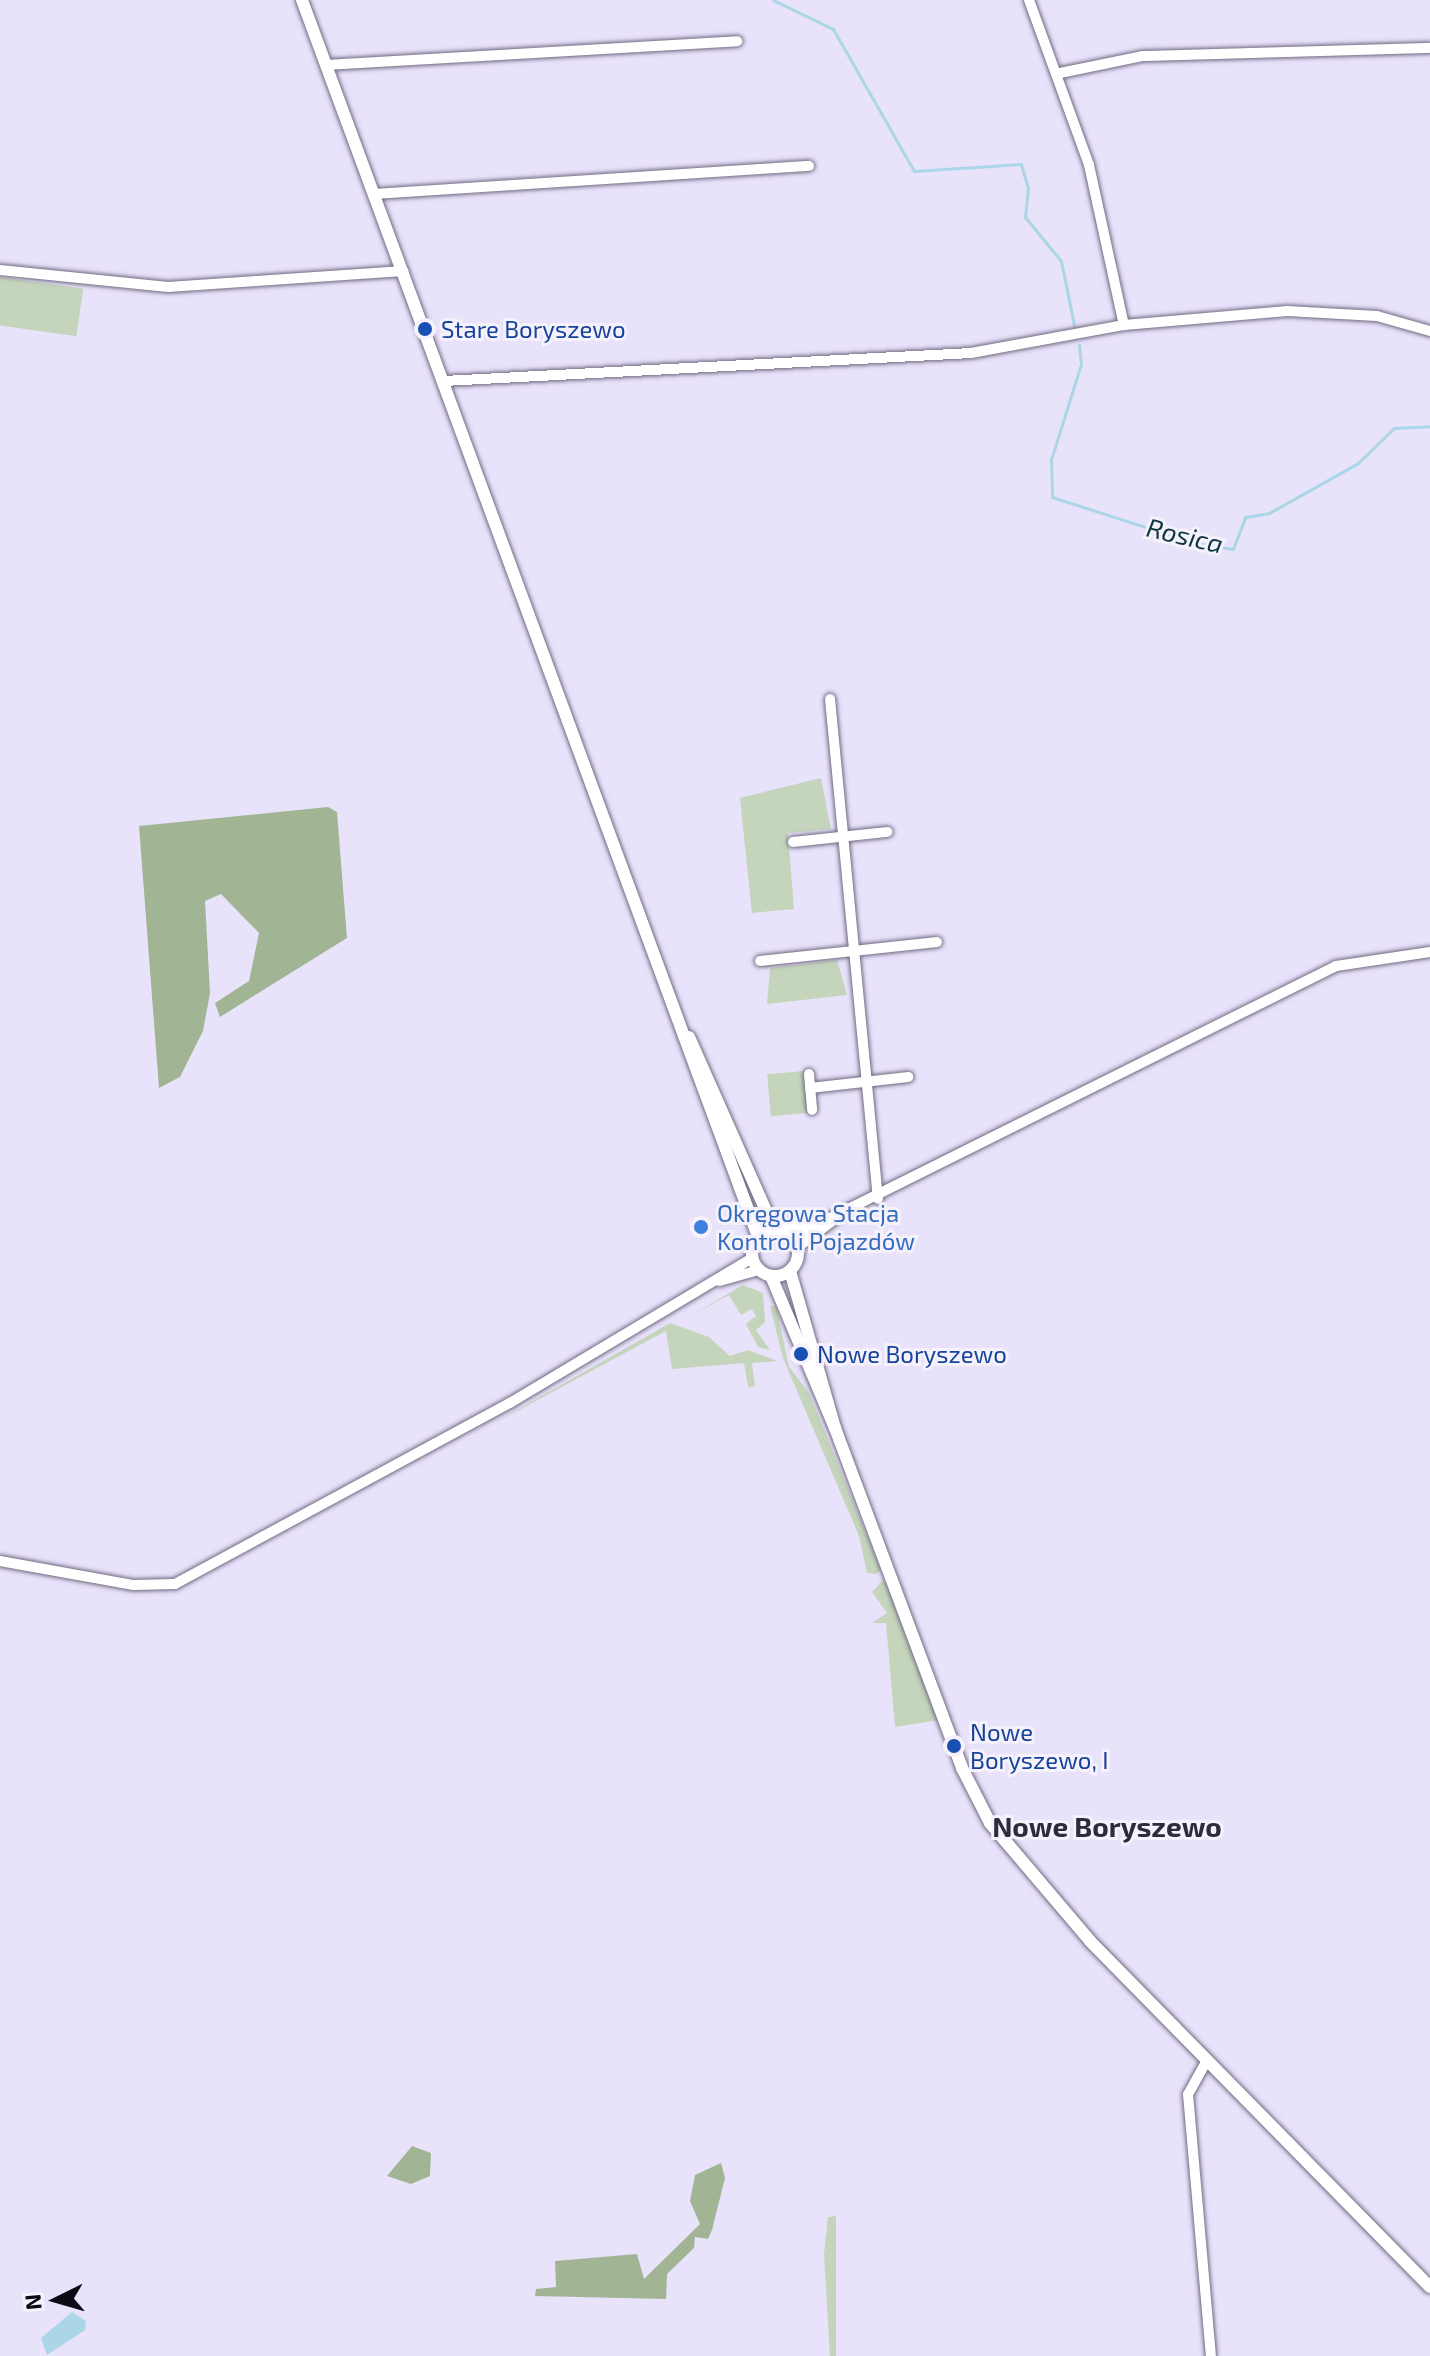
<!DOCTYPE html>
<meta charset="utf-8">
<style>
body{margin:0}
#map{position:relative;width:1430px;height:2356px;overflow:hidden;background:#e9e2fb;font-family:"Exo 2",sans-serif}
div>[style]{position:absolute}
.green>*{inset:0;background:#c5d5bc;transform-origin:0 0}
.forest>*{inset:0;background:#a1b595}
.water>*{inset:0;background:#abd6e7}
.stream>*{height:3px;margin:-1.5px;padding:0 1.5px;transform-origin:1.5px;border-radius:1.5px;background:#abd6e7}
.roads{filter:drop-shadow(0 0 2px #716b81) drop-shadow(0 0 2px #716b81)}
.minor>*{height:10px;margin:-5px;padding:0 5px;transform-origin:5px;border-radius:5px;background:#fff}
.major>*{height:12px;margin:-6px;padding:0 6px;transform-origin:6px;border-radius:6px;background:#fff}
.major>.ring{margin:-6px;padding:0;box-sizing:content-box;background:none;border:12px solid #fff;border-radius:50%}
.dots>*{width:22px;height:22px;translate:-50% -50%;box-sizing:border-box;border:4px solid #f5f2fc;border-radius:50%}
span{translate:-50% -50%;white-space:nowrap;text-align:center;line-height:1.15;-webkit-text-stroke:6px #f5f2fc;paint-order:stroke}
.transit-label{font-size:24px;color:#164399}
.left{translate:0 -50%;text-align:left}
.shop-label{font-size:24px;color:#366cbe}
.water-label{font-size:26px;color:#0e3542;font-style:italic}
.quarter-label{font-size:28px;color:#2f2a3c;font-weight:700}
.north{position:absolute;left:16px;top:2260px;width:80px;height:80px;-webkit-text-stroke:6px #f5f2fc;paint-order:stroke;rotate:265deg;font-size:22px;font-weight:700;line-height:32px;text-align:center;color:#0c0a12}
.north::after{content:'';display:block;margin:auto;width:28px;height:36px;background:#0c0a12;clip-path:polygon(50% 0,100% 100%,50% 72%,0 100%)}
</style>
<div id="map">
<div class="green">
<i style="left:0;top:277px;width:84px;height:48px;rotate:8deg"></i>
<i style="clip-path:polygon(821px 778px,831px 829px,788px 833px,794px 909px,752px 913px,740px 798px)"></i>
<i style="clip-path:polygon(837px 960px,847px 995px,767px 1004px,770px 968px)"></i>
<i style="left:805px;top:1071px;width:42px;height:38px;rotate:85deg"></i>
<i style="clip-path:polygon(743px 1285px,763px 1293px,765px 1322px,756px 1330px,770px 1350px,758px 1347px,746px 1324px,756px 1316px,752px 1309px,741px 1315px,729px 1295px,689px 1317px)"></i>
<i style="clip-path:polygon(770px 1306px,776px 1306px,789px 1367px,809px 1393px,881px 1570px,876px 1574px,867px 1573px,859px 1536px,783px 1358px)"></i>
<i style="clip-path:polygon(670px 1323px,709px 1337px,730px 1356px,748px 1350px,777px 1361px,752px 1363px,755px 1386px,748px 1387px,744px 1363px,672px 1369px,666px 1331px,491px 1425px)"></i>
<i style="clip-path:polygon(883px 1580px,888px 1585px,939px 1720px,895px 1727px,886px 1623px,872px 1623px,887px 1613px,872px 1592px)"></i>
<i style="clip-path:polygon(836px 2216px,836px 2356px,830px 2356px,824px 2254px,828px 2217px)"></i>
</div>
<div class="forest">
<i style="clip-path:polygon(328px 807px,337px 812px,347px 938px,220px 1017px,215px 1003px,249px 981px,259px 933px,221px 894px,205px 901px,210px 993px,203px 1031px,180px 1077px,159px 1088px,139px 826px)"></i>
<i style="clip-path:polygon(412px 2146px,431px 2153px,430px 2176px,411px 2184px,387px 2176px)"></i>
<i style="clip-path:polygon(721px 2163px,725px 2178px,712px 2230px,708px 2239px,695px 2237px,694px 2248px,667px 2274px,666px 2299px,535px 2296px,536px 2289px,556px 2287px,555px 2261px,637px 2254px,644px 2279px,700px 2224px,690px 2201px,695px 2175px)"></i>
</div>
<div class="water">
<i style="clip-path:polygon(72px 2312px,86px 2321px,85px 2330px,47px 2355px,41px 2338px)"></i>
</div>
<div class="stream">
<i style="left:773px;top:0;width:67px;rotate:25.8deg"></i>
<i style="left:833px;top:29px;width:163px;rotate:60.3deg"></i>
<i style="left:914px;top:171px;width:107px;rotate:-3.7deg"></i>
<i style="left:1021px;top:164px;width:25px;rotate:74deg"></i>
<i style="left:1028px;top:188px;width:29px;rotate:96deg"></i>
<i style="left:1025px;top:217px;width:57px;rotate:50.7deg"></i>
<i style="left:1061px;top:261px;width:70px;rotate:78.5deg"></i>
<i style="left:1079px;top:345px;width:19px;rotate:84deg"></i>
<i style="left:1081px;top:364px;width:101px;rotate:107.4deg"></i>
<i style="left:1051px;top:460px;width:37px;rotate:88deg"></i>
<i style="left:1052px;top:497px;width:150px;rotate:17.8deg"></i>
<i style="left:1195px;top:543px;width:38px;rotate:9deg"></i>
<i style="left:1233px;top:549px;width:34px;rotate:-69deg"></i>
<i style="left:1245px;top:517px;width:24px;rotate:-9deg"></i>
<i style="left:1269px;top:513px;width:102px;rotate:-29.3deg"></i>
<i style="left:1358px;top:463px;width:50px;rotate:-44.2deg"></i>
<i style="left:1394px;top:428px;width:36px;rotate:-3deg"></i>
</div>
<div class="roads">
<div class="minor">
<i style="left:1029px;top:0;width:176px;rotate:70deg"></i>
<i style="left:1089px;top:165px;width:164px;rotate:77.7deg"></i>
<i style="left:326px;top:65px;width:412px;rotate:-3.3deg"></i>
<i style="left:1060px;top:73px;width:85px;rotate:-11.6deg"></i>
<i style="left:1143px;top:56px;width:287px;rotate:-1.6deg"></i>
<i style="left:375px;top:194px;width:435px;rotate:-3.7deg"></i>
<i style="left:0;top:270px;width:169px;rotate:5.8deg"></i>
<i style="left:168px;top:287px;width:236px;rotate:-3.9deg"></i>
<i style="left:444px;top:381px;width:528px;rotate:-3.04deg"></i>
<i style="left:971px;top:353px;width:156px;rotate:-10.4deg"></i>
<i style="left:1124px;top:325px;width:164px;rotate:-4.9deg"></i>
<i style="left:1287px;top:311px;width:90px;rotate:3.2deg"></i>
<i style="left:1377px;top:316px;width:55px;rotate:15.8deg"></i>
<i style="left:830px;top:699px;width:502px;rotate:84.52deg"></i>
<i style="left:793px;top:842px;width:95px;rotate:-6.1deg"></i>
<i style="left:760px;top:961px;width:178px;rotate:-6.1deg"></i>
<i style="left:809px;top:1074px;width:36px;rotate:85deg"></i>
<i style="left:810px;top:1088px;width:99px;rotate:-6.4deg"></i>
<i style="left:766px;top:1214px;width:29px;rotate:25deg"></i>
<i style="left:792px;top:1226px;width:20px;rotate:-15deg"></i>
<i style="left:792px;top:1237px;width:608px;rotate:-26.48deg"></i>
<i style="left:1336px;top:966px;width:95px;rotate:-8.5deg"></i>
<i style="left:798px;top:1247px;width:48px;rotate:-37.3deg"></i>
<i style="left:719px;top:1281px;width:41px;rotate:-15.4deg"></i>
<i style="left:0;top:1561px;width:136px;rotate:10.2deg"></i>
<i style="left:134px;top:1585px;width:41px;rotate:-1.4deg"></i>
<i style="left:175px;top:1584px;width:381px;rotate:-28.4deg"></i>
<i style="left:510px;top:1403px;width:282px;rotate:-30.9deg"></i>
<i style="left:1206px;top:2062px;width:37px;rotate:119deg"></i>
<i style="left:1188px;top:2094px;width:263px;rotate:85deg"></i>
</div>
<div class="major">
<i style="left:302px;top:0;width:1318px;rotate:69.76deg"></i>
<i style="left:689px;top:1037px;width:210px;rotate:66.1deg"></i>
<i class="ring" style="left:752px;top:1230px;width:34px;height:34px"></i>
<i style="left:790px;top:1271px;width:163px;rotate:74deg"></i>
<i style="left:835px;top:1428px;width:363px;rotate:69.5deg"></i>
<i style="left:962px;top:1768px;width:62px;rotate:63deg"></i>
<i style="left:990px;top:1823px;width:155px;rotate:49.7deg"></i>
<i style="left:1090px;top:1941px;width:485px;rotate:45.5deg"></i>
<i style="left:771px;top:1276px;width:165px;rotate:67.2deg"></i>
</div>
</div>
<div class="dots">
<i style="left:425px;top:329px;background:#1a4fb4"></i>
<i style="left:701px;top:1227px;background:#3f7fe0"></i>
<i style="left:801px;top:1354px;background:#1a4fb4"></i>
<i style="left:954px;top:1746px;background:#1a4fb4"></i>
</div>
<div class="transit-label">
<span class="left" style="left:441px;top:329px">Stare Boryszewo</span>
<span class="left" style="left:817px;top:1354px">Nowe Boryszewo</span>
<span class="left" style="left:970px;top:1746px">Nowe<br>Boryszewo, I</span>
</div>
<div class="shop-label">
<span class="left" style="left:717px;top:1227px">Okręgowa Stacja<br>Kontroli Pojazdów</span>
</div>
<div class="water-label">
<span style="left:1185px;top:535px;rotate:13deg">Rosica</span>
</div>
<div class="quarter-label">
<span style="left:1107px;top:1826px">Nowe Boryszewo</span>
</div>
<div class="north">N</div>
</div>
